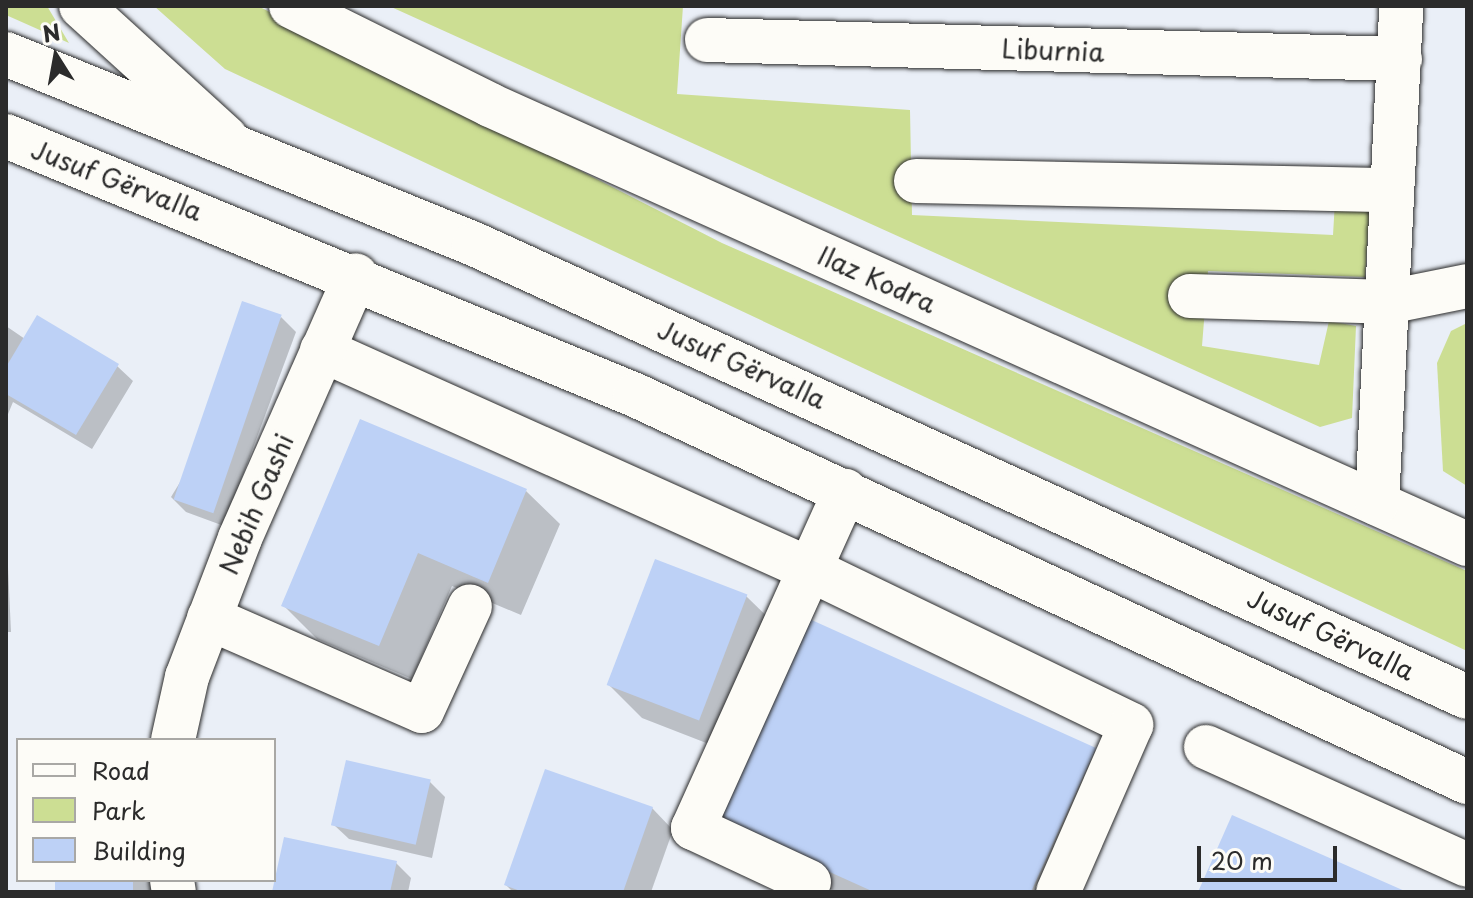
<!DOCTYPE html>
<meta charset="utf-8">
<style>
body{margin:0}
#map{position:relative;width:1473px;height:898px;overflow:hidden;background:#eaeff7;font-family:"Playpen Sans",sans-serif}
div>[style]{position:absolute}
.green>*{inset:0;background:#ccde93}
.shadow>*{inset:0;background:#0003;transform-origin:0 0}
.building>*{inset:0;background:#bdd1f6;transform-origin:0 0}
.roads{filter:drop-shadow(0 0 2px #2b2b2b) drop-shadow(0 0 2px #2b2b2b)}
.minor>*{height:44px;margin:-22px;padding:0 22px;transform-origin:22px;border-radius:22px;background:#fdfcf7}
.highway>*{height:44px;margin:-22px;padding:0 22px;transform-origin:22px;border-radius:22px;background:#fdfcf7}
span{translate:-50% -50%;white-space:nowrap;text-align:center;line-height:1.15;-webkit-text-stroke:7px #fdfcf7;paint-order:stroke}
.street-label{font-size:26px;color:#2b2b2b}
.frame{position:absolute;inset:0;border:8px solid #2b2b2b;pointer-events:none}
.legend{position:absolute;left:16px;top:738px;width:260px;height:144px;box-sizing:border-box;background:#fdfcf7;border:2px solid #a9a8a5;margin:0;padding:10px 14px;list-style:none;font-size:24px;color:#2b2b2b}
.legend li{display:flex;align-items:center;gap:16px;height:40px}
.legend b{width:40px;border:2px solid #a9a8a5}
.north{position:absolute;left:16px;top:16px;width:80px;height:80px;-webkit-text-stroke:6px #fdfcf7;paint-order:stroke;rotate:349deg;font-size:22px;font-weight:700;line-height:32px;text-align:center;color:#2b2b2b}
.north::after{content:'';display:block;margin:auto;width:28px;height:36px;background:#2b2b2b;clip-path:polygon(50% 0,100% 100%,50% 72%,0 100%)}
.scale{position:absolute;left:1197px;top:846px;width:140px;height:36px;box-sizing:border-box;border:4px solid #2b2b2b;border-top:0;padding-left:10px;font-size:24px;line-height:28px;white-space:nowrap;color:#2b2b2b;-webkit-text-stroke:6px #fdfcf7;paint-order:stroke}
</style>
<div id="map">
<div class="green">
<i style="clip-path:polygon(6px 6px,47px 6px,69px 43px,6px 15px)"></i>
<i style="clip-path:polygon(154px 6px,258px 6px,722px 243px,1467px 571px,1467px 651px,225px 69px)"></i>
<i style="clip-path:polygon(389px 6px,683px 6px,677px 94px,910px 110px,912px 215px,1333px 235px,1335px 201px,1370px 202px,1365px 277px,1208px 271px,1202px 346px,1319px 365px,1329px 321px,1356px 326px,1352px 418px,1320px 427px)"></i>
<i style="clip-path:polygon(1467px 323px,1467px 486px,1443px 471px,1437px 363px,1451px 331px)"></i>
</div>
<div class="shadow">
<i style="clip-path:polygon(281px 317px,296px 332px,224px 526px,186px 512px,171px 497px)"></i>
<i style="clip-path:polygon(6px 326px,25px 339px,117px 366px,133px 381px,92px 449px,13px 402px,6px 419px)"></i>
<i style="clip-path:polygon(526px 491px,560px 524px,521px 615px,452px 586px,412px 679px,317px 639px,283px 605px)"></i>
<i style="clip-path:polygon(6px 524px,11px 632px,6px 632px)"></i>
<i style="clip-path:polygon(746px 596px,780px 629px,732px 753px,642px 718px,609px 685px)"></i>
<i style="clip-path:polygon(806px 620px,1095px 750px,1129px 784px,1079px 892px,837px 892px,748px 852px)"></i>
<i style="clip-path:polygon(430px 782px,445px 797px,432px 858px,349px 839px,333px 824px)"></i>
<i style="clip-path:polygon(652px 808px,673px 830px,651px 892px,513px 892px,506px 885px)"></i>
<i style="clip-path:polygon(396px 863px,411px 878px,408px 892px,274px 892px)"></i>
<i style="left:57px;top:880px;width:105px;height:13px"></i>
</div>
<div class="building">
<i style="left:242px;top:301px;width:42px;height:210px;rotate:19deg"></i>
<i style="clip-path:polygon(37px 315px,119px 364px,76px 435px,6px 394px,6px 367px)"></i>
<i style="clip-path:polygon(360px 419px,527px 489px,488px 583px,418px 553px,379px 646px,281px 606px)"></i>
<i style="left:655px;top:559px;width:99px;height:135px;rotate:21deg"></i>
<i style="clip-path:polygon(805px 617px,1096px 748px,1031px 892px,874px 892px,712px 819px)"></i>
<i style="left:346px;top:760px;width:87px;height:67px;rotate:13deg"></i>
<i style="clip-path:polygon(545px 769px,653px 807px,623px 892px,523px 892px,504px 885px)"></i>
<i style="clip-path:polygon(1232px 815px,1407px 892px,1198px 892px)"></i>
<i style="clip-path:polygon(284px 837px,397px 861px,390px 892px,272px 892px)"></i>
<i style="left:55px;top:880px;width:78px;height:13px"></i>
</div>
<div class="roads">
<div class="minor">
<i style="left:81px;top:6px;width:196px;rotate:42.3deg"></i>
<i style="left:291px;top:6px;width:222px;rotate:26.4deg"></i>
<i style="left:490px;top:105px;width:1071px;rotate:24.2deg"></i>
<i style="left:707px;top:40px;width:693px;rotate:1.57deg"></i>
<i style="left:916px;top:181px;width:476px;rotate:1.1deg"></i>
<i style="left:1190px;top:296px;width:198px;rotate:1.7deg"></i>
<i style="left:1388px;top:302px;width:81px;rotate:-11.4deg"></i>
<i style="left:322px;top:350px;width:534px;rotate:24.21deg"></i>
<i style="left:809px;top:569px;width:358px;rotate:25.8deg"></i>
<i style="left:1131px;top:725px;width:182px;rotate:113.6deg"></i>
<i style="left:1377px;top:503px;width:498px;rotate:-87.2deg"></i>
<i style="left:209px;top:618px;width:232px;rotate:23.6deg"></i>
<i style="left:422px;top:711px;width:115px;rotate:-65.4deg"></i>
<i style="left:173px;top:740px;width:65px;rotate:-77.5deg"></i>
<i style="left:187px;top:677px;width:149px;rotate:-69.1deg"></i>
<i style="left:240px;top:538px;width:287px;rotate:-66.2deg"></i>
<i style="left:1206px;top:747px;width:286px;rotate:24.3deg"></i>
<i style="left:172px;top:880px;width:12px;rotate:81deg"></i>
<i style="left:809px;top:882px;width:128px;rotate:-155deg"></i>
<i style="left:693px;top:828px;width:370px;rotate:-65.7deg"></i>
</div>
<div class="highway">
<i style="left:6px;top:54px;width:505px;rotate:22.1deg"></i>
<i style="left:474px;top:244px;width:1091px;rotate:24.52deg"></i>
<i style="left:6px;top:136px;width:680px;rotate:22.38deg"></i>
<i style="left:635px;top:395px;width:918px;rotate:24.95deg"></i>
</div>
</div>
<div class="street-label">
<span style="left:1053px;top:50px;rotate:2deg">Liburnia</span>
<span style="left:117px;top:180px;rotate:21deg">Jusuf Gërvalla</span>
<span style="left:877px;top:279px;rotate:24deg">Ilaz Kodra</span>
<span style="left:742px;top:364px;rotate:24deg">Jusuf Gërvalla</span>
<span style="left:256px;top:504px;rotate:-67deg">Nebih Gashi</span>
<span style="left:1331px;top:634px;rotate:25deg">Jusuf Gërvalla</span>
</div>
<div class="frame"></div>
<ul class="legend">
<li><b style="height:10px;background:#fdfcf7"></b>Road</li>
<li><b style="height:22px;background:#ccde93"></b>Park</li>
<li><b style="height:22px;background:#bdd1f6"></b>Building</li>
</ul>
<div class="north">N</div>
<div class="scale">20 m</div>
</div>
